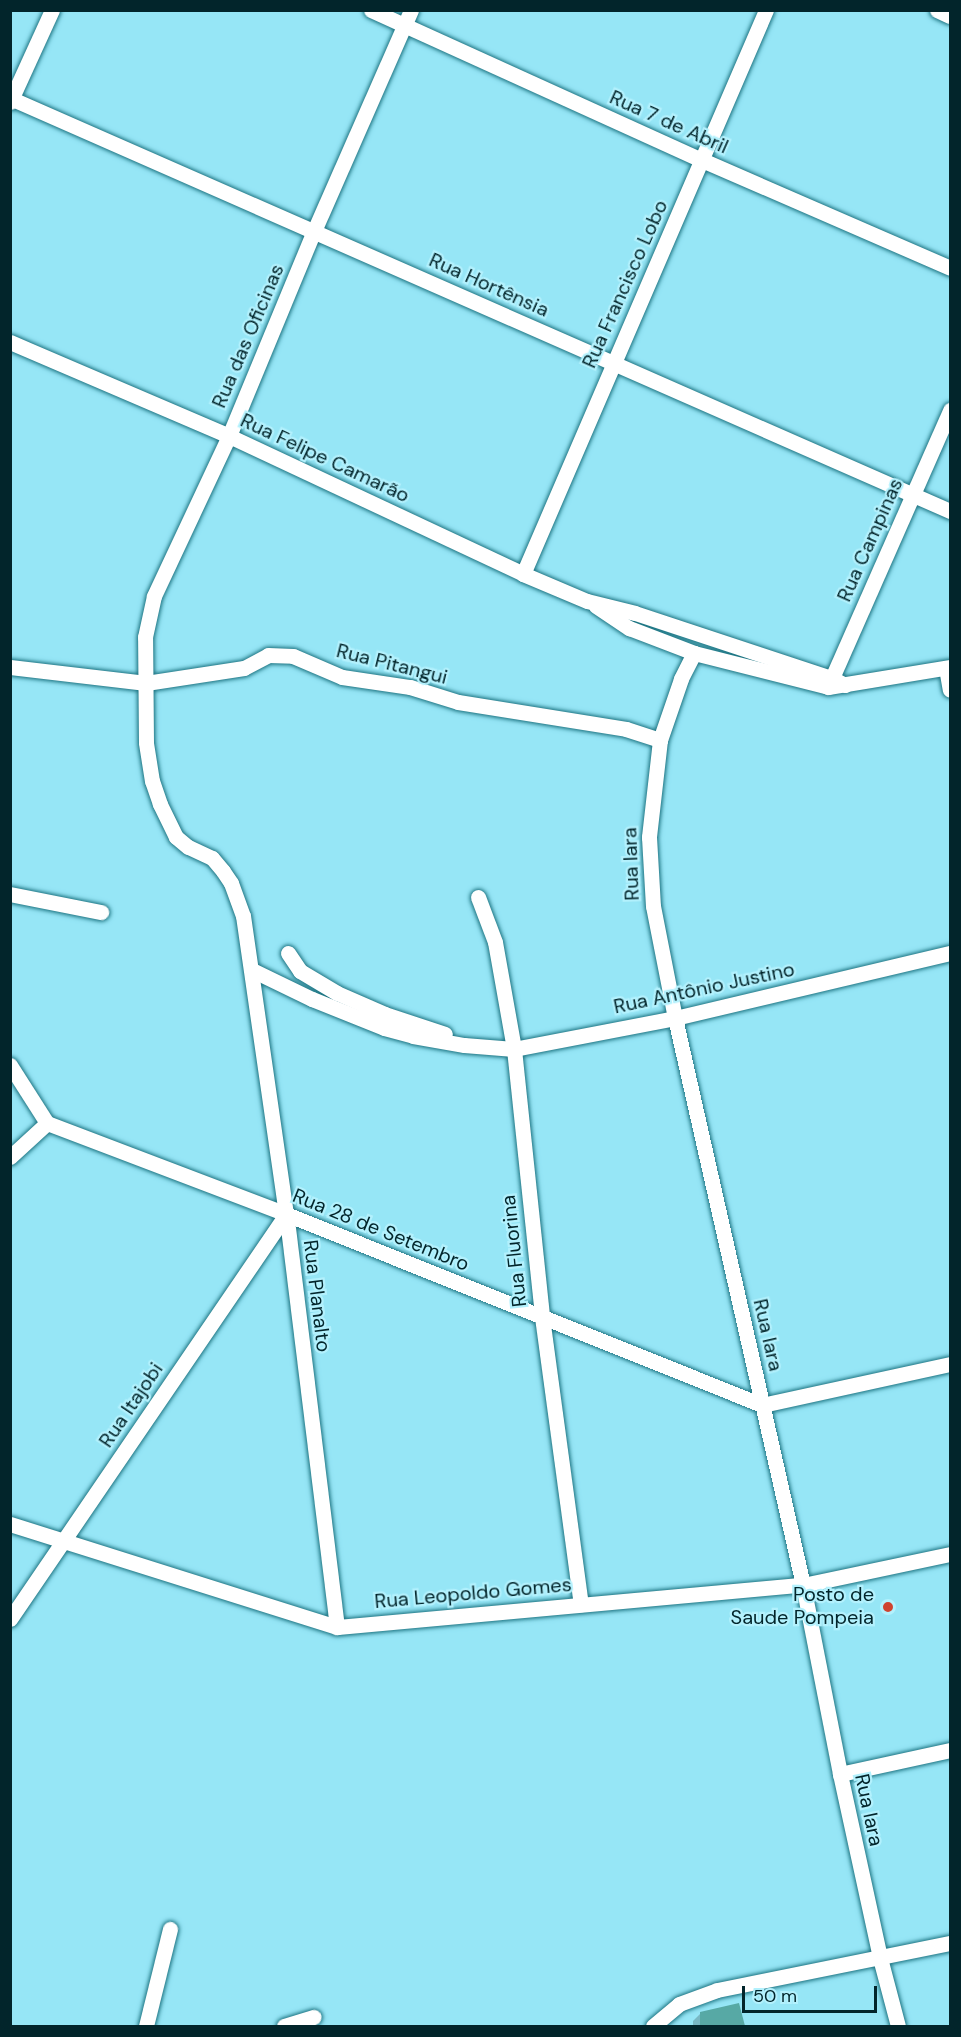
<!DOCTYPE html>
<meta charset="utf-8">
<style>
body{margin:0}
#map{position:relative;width:961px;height:2037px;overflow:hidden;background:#96e6f6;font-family:"DM Sans",sans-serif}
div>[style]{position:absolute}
.shadow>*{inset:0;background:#0003}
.building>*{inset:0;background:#57a9a5}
.roads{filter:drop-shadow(0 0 2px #1d7482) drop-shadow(0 0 2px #1d7482)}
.street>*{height:15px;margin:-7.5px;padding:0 7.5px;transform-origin:7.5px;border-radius:7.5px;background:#fff}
.dots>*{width:16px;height:16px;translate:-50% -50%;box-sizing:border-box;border:3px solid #b3f1fd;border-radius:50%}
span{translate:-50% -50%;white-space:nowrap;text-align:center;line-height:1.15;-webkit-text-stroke:4.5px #b3f1fd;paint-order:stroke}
.street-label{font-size:20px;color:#02252b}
.poi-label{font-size:20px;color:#02252b}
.right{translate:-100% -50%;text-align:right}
.frame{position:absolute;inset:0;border:12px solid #02252b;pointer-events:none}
.scale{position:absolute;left:742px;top:1986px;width:135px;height:27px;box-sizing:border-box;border:3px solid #02252b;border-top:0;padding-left:8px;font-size:18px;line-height:21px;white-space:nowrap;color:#02252b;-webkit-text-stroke:4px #b3f1fd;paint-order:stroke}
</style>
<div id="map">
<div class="shadow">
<i style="clip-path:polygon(738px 2005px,743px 2026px,693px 2026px,693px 2021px,701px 2013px)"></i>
</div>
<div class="building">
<i style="clip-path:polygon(739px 2003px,745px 2026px,700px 2026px,700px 2012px)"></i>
</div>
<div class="roads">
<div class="street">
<i style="left:371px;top:10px;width:363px;rotate:24.4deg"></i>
<i style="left:702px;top:160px;width:270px;rotate:23.5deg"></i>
<i style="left:937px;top:10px;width:14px;rotate:25deg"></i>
<i style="left:10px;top:98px;width:1027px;rotate:23.72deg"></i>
<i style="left:10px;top:102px;width:101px;rotate:-65.5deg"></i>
<i style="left:10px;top:342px;width:238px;rotate:23.2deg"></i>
<i style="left:229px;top:436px;width:325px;rotate:25.1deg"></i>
<i style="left:523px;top:574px;width:69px;rotate:22.9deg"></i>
<i style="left:587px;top:601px;width:49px;rotate:14deg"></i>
<i style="left:635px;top:613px;width:207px;rotate:18.3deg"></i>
<i style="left:832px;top:678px;width:15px;rotate:28deg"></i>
<i style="left:523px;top:574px;width:614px;rotate:-66.69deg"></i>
<i style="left:596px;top:606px;width:40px;rotate:34deg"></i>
<i style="left:629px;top:628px;width:70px;rotate:21deg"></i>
<i style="left:694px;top:653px;width:138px;rotate:14.2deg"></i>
<i style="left:828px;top:687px;width:124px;rotate:-9.3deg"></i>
<i style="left:694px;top:653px;width:29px;rotate:117deg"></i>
<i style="left:681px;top:679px;width:65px;rotate:109deg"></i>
<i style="left:660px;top:740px;width:98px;rotate:96.5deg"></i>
<i style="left:649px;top:837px;width:69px;rotate:86.7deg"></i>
<i style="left:653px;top:906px;width:114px;rotate:78.9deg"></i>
<i style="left:675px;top:1018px;width:581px;rotate:77.28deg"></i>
<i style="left:803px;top:1585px;width:193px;rotate:78.9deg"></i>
<i style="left:840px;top:1774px;width:188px;rotate:77.7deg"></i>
<i style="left:880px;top:1958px;width:70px;rotate:75.2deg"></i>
<i style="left:10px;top:667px;width:137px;rotate:6.7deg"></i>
<i style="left:146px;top:683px;width:99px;rotate:-8.7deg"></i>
<i style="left:244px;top:668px;width:27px;rotate:-28deg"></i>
<i style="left:268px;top:655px;width:25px;rotate:2deg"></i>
<i style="left:293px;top:656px;width:53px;rotate:23.2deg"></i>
<i style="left:342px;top:677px;width:69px;rotate:8.4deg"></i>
<i style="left:410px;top:687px;width:50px;rotate:17.4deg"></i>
<i style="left:458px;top:702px;width:170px;rotate:9.1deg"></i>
<i style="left:626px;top:729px;width:36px;rotate:18deg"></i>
<i style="left:946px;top:668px;width:22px;rotate:80deg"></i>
<i style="left:828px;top:687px;width:303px;rotate:-66.2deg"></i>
<i style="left:10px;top:894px;width:93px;rotate:11.2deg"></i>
<i style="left:478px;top:897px;width:48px;rotate:69.3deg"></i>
<i style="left:495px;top:942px;width:109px;rotate:79.9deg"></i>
<i style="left:514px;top:1049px;width:269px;rotate:84deg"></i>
<i style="left:542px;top:1317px;width:290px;rotate:82.3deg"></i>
<i style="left:288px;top:953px;width:22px;rotate:56deg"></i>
<i style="left:300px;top:971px;width:43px;rotate:30.7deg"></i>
<i style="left:337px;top:993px;width:52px;rotate:23.6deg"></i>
<i style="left:385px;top:1014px;width:63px;rotate:18.4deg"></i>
<i style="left:252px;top:970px;width:67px;rotate:25.8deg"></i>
<i style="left:312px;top:999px;width:78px;rotate:21.9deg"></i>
<i style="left:384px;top:1028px;width:30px;rotate:15deg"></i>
<i style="left:413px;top:1036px;width:52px;rotate:10deg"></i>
<i style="left:464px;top:1045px;width:50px;rotate:4.6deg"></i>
<i style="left:514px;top:1049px;width:164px;rotate:-10.9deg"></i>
<i style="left:675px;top:1018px;width:283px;rotate:-13.3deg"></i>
<i style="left:10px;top:1065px;width:69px;rotate:57.5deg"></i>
<i style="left:47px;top:1123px;width:256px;rotate:20.8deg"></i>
<i style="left:286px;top:1214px;width:513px;rotate:21.86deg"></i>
<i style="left:762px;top:1405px;width:192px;rotate:-12.3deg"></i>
<i style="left:10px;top:1157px;width:50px;rotate:-42.6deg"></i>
<i style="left:10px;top:1524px;width:343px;rotate:17.5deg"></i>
<i style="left:337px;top:1627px;width:468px;rotate:-5.2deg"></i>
<i style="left:803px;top:1585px;width:150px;rotate:-11.9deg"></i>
<i style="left:10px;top:1619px;width:490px;rotate:-55.7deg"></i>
<i style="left:337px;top:1627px;width:416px;rotate:-97deg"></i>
<i style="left:286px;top:1214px;width:301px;rotate:-98.2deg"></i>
<i style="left:243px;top:916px;width:35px;rotate:-110deg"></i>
<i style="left:231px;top:883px;width:14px;rotate:-124deg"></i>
<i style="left:223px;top:871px;width:17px;rotate:-130deg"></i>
<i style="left:212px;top:858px;width:26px;rotate:-155deg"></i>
<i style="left:188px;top:847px;width:16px;rotate:-140deg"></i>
<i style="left:176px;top:837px;width:37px;rotate:-116deg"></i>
<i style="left:160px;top:804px;width:24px;rotate:-109deg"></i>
<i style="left:152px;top:781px;width:39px;rotate:-99deg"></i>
<i style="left:146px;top:742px;width:105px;rotate:-90.5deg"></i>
<i style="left:145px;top:637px;width:42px;rotate:-77.6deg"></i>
<i style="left:154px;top:596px;width:177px;rotate:-64.9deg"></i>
<i style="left:229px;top:436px;width:222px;rotate:-67.5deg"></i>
<i style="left:314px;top:231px;width:241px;rotate:-66.3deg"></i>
<i style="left:840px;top:1774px;width:113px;rotate:-12.3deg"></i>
<i style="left:146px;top:2026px;width:100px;rotate:-76.1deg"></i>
<i style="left:284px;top:2026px;width:31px;rotate:-17deg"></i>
<i style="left:653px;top:2026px;width:34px;rotate:-40deg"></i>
<i style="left:679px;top:2004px;width:40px;rotate:-20.2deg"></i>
<i style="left:717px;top:1990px;width:238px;rotate:-11.4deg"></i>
</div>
</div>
<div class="dots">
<i style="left:888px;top:1607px;background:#cf432f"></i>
</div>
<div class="street-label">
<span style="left:669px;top:122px;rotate:24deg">Rua 7 de Abril</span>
<span style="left:625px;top:284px;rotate:-66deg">Rua Francisco Lobo</span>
<span style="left:489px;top:285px;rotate:24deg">Rua Hortênsia</span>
<span style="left:248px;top:336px;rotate:-67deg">Rua das Oficinas</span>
<span style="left:325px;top:458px;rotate:25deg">Rua Felipe Camarão</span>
<span style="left:870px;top:540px;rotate:-66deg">Rua Campinas</span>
<span style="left:392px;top:664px;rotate:14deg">Rua Pitangui</span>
<span style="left:631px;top:864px;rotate:-92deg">Rua Iara</span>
<span style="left:704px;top:988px;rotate:-12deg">Rua Antônio Justino</span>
<span style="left:381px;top:1230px;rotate:22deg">Rua 28 de Setembro</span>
<span style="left:514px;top:1251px;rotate:-96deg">Rua Fluorina</span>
<span style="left:317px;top:1296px;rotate:83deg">Rua Planalto</span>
<span style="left:768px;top:1335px;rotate:77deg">Rua Iara</span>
<span style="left:131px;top:1405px;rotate:-56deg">Rua Itajobi</span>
<span style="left:473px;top:1593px;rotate:-5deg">Rua Leopoldo Gomes</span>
<span style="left:869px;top:1810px;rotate:78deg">Rua Iara</span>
</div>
<div class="poi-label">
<span class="right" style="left:874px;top:1606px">Posto de<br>Saude Pompeia</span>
</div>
<div class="frame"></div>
<div class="scale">50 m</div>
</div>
